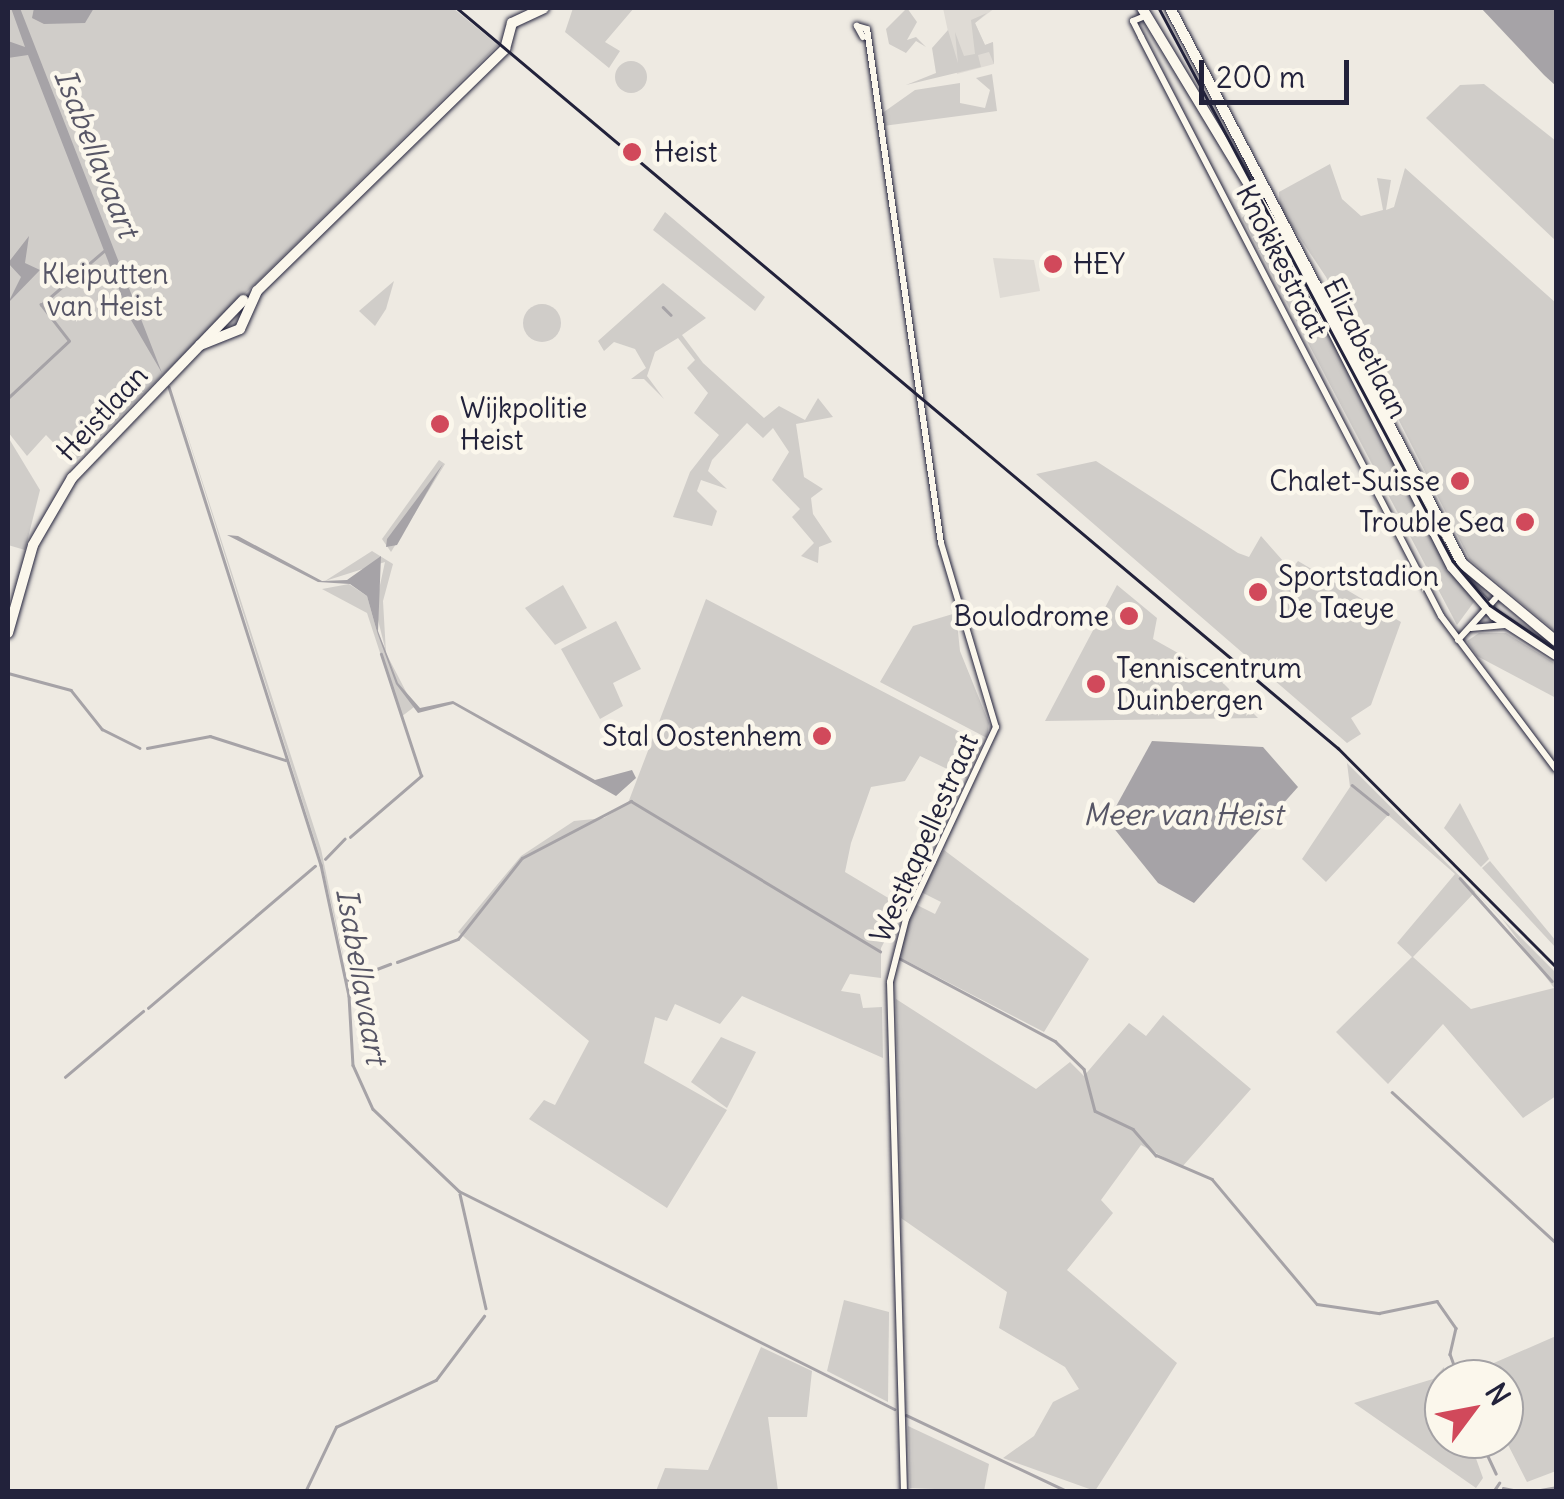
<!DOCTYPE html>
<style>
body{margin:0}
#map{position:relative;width:1564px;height:1499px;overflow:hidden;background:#eeeae2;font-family:Delius,sans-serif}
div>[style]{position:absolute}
.built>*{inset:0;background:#dfdbd5}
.green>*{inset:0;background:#d0cdc9}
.round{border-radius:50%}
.water>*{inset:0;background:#a6a3a7}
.stream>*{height:2.5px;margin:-1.25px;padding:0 1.25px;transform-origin:1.25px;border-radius:1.25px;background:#a6a3a7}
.roads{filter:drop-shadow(0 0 2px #22223b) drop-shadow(0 0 2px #22223b)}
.minor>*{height:6px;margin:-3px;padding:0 3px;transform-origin:3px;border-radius:3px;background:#fbf7ec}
.major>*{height:10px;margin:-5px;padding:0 5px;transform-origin:5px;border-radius:5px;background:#fbf7ec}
.tram>*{height:2.5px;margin:-1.25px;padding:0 1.25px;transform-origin:1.25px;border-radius:1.25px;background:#22223b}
.rail>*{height:2.5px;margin:-1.25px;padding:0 1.25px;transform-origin:1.25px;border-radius:1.25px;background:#22223b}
.dots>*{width:28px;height:28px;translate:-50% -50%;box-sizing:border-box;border:5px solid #fbf7ec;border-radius:50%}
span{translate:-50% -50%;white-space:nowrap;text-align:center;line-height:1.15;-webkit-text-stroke:9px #fbf7ec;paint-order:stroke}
.poi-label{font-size:28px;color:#22223b}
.left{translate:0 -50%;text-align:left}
.right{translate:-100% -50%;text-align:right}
.street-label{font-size:28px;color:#22223b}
.park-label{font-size:28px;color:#565566}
.water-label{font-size:30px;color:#575666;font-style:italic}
.frame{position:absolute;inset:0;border:10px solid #22223b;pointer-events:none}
.north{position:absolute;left:1424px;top:1359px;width:100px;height:100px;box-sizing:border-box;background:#fbf7ec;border:2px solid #a4a2a5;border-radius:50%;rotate:58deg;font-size:28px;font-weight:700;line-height:40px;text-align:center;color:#22223b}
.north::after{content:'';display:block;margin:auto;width:35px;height:45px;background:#d1495b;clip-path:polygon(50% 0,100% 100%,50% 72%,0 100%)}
.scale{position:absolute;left:1199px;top:60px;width:150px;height:45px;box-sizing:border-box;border:5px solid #22223b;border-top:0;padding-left:12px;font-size:30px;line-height:35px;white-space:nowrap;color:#22223b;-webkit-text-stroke:8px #fbf7ec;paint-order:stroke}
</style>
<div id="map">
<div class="built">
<i style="clip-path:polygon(943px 8px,995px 8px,975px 23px,985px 45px,993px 42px,994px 64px,957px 74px)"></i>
<i style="clip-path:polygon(993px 258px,1034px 260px,1040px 291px,1000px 298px)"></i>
</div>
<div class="green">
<i style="clip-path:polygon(8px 8px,453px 8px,498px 45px,73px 463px,46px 435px,27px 456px,8px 432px)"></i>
<i style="clip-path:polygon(573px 8px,634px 8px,605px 42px,620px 51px,609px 68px,565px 32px)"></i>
<i style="clip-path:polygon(907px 8px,917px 22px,907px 40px,916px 37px,926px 47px,916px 41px,906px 53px,889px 44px,886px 29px)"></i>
<i style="clip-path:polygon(987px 13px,975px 23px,985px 45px,993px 42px,994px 64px,989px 52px,978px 55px,981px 67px,906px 85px,936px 73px,932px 48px,948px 30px,958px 63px,955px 32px,964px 56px,975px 54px,971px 20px)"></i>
<i class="round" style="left:615px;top:61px;width:32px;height:32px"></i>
<i style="clip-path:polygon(992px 74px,997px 111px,883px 126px,881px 114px,915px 90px,960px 83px,960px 103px,985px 108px,990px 90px,976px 78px)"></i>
<i style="clip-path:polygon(1484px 84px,1556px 141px,1556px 241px,1426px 118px,1460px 85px)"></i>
<i style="clip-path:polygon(1330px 164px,1342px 199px,1361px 216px,1383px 210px,1377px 178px,1391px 180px,1386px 210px,1394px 207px,1405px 168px,1556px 303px,1556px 632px,1470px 560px,1326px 277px,1280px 208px,1279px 192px)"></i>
<i style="clip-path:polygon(1252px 207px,1293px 264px,1474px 602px,1457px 625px,1242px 218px)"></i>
<i style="clip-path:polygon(665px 212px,765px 297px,755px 311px,653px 230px)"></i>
<i style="clip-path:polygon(394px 281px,386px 309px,375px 326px,359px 311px)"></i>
<i style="clip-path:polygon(663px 283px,706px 318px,682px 335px,703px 363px,764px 418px,779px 406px,805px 420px,818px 398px,833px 417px,796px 424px,804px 477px,823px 489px,811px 498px,813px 514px,832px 542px,819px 547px,818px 563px,801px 556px,814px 543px,792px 517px,800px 509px,772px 480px,789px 452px,773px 428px,763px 438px,747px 423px,712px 460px,708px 471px,727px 489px,701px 480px,697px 491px,717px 511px,712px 526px,673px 517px,690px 472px,719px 435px,694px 413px,708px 393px,687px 368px,695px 360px,678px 338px,655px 352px,647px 376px,664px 399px,644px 379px,631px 379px,646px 368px,635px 349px,614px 342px,604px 351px,598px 341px)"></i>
<i class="round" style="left:523px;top:304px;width:38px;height:38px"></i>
<i style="clip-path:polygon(171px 384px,321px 849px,348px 978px,321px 860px)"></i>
<i style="clip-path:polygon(8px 437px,40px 490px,25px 550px,8px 545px)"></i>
<i style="clip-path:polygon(439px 460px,445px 464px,391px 552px,382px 539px)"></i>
<i style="clip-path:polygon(1096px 461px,1238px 553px,1249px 557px,1261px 536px,1291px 570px,1298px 561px,1401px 622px,1371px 705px,1351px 718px,1361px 734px,1347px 743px,1036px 474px)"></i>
<i style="clip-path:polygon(372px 551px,393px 564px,383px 601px,386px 653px,414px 707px,401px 717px,367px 613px,322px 589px,349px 584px,367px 596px,377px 632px,385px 648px,375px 608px,385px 562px,325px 581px)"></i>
<i style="clip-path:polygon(563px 585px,587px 628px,555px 645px,525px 608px)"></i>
<i style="clip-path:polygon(1117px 585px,1157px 618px,1153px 639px,1212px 672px,1258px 718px,1045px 721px)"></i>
<i style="clip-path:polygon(706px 599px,983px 744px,966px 778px,920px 756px,905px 781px,871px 787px,851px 843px,845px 872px,900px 905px,918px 878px,881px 948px,881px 978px,850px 974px,841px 991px,860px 994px,863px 1008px,882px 1007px,883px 1058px,742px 996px,720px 1024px,675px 1004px,667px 1021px,655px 1017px,644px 1063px,727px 1110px,667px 1208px,529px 1119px,544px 1100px,555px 1105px,589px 1041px,458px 932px,521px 856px,574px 821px,604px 818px,628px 803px)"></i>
<i style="clip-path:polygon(956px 613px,960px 651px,989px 723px,987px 738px,880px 682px,913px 626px)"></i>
<i style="clip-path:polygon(616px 621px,641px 669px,613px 683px,623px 706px,600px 719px,561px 649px)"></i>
<i style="clip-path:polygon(1479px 633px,1506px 633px,1556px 664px,1556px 698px,1477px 656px,1467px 641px)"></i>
<i style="clip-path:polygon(evenodd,1347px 763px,1556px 973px,1556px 1096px,1523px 1118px,1443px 1024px,1388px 1084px,1336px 1032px,1412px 957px,1397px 943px,1455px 874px,1388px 815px,1326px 882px,1302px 859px,1350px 787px,1347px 763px,1475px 892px,1503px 920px,1554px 988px,1471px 1009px,1413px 957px,1475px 892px)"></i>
<i style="clip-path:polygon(1460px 803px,1489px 859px,1481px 867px,1444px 828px)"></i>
<i style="clip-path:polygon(944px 850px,1089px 959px,1044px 1032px,899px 957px,891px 996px,894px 970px,905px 928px,915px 904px,935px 914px,941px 902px,921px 892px)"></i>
<i style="clip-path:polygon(1490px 861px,1556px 941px,1556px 948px,1482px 868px)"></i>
<i style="clip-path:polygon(896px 999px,1036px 1089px,1070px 1062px,1084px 1076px,1129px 1023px,1146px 1036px,1163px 1015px,1251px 1089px,1182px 1167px,1141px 1145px,1101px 1200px,1113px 1213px,1067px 1270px,1177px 1363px,1095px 1491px,1003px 1458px,1034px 1436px,1053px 1402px,1079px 1389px,1065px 1367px,999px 1328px,1007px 1292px,901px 1218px)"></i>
<i style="clip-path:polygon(721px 1037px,756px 1052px,727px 1108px,691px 1082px)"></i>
<i style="clip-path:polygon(844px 1300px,889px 1312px,888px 1402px,827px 1371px)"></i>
<i style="clip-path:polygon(1556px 1336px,1556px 1471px,1527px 1482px,1504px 1437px,1504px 1379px,1484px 1379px,1480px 1369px)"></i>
<i style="clip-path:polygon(761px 1347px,812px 1371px,807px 1417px,768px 1417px,778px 1491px,656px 1491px,665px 1468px,708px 1470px)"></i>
<i style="clip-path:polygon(1444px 1367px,1444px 1439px,1469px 1439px,1483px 1478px,1476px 1488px,1354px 1403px,1433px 1379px)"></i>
<i style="clip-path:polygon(908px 1426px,989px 1464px,984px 1491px,910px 1488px)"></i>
</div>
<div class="water">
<i style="clip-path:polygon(11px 8px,20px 8px,162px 373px,131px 320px,28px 55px,8px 58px,8px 41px,25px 47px)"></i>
<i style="clip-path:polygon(34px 8px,94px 8px,85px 23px,44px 24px,32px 18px)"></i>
<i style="clip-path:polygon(1481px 8px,1556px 8px,1556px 86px,1544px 75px)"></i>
<i style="clip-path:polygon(29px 236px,25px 263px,40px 270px,8px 303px,21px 277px,8px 263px)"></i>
<i style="clip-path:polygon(443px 464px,397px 545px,386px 547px,387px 539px)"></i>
<i style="clip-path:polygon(227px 535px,238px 536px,322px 581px,347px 580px,381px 556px,378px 631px,398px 683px,420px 708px,453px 701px,595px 780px,632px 770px,636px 778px,616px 796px,453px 704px,418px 713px,396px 684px,377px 632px,367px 596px,350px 584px,318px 582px)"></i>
<i style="clip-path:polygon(1152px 741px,1263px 747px,1298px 787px,1194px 903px,1158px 883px,1108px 821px)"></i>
</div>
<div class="stream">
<i style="left:663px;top:307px;width:11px;rotate:45deg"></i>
<i style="left:169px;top:387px;width:502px;rotate:72.36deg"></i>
<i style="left:321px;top:865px;width:134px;rotate:77.9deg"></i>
<i style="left:349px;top:996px;width:69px;rotate:86.7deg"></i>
<i style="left:353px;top:1065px;width:48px;rotate:65.6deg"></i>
<i style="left:373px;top:1109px;width:119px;rotate:43.6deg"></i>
<i style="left:459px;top:1191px;width:487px;rotate:26.6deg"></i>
<i style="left:8px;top:398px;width:83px;rotate:-43.1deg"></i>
<i style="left:69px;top:341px;width:46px;rotate:-127.9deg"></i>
<i style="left:41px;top:305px;width:86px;rotate:-40.7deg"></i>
<i style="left:8px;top:673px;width:65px;rotate:15.1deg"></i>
<i style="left:71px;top:690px;width:50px;rotate:51.5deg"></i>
<i style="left:102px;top:729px;width:42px;rotate:26.6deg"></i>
<i style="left:147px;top:748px;width:64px;rotate:-10.8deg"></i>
<i style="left:210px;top:736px;width:79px;rotate:17.7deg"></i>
<i style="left:1352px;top:785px;width:46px;rotate:38.9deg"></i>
<i style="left:350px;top:837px;width:94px;rotate:-40.7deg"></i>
<i style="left:421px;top:776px;width:128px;rotate:-108.2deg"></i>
<i style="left:325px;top:859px;width:28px;rotate:-46deg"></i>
<i style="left:1460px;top:878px;width:138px;rotate:48.2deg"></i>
<i style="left:899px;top:958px;width:177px;rotate:28deg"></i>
<i style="left:1055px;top:1041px;width:40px;rotate:44deg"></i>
<i style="left:1084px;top:1069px;width:43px;rotate:75.3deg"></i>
<i style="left:1095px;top:1111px;width:42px;rotate:25.3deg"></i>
<i style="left:1133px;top:1129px;width:35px;rotate:49deg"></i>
<i style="left:1156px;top:1155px;width:61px;rotate:23.2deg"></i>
<i style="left:1212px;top:1179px;width:163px;rotate:50deg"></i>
<i style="left:1317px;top:1304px;width:63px;rotate:8.3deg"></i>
<i style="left:1379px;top:1313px;width:59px;rotate:-11.7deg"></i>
<i style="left:1437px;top:1301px;width:33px;rotate:55deg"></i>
<i style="left:1456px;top:1328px;width:27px;rotate:103deg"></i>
<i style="left:1450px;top:1354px;width:27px;rotate:70deg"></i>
<i style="left:397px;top:962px;width:65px;rotate:-20.7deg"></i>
<i style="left:458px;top:939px;width:103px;rotate:-51.7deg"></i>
<i style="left:522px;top:858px;width:123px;rotate:-27.6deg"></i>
<i style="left:631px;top:801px;width:291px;rotate:31.1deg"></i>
<i style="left:348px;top:980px;width:45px;rotate:-20.9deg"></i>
<i style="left:148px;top:1008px;width:219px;rotate:-40.4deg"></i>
<i style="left:65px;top:1077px;width:102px;rotate:-40.2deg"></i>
<i style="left:1392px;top:1092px;width:223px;rotate:42.6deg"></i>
<i style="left:460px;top:1194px;width:117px;rotate:77.2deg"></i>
<i style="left:906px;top:1415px;width:180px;rotate:25.3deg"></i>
<i style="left:1480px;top:1439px;width:38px;rotate:65deg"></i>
<i style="left:1503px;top:1488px;width:20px;rotate:11deg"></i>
<i style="left:305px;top:1492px;width:72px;rotate:-64.5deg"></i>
<i style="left:336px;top:1427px;width:110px;rotate:-25.2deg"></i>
<i style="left:436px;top:1380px;width:80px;rotate:-53.1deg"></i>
<i style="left:1493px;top:1492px;width:11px;rotate:-56deg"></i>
<i style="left:1529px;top:1492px;width:27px;rotate:-10deg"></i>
</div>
<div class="roads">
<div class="minor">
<i style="left:1145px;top:16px;width:13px;rotate:157deg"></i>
<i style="left:1133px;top:21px;width:18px;rotate:63deg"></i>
<i style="left:1141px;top:37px;width:652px;rotate:62.61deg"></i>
<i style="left:1441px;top:616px;width:191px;rotate:53.1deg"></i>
<i style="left:863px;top:37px;width:13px;rotate:-119deg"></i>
<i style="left:857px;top:26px;width:10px;rotate:17deg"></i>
<i style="left:867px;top:29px;width:519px;rotate:81.81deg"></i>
<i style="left:941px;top:543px;width:192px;rotate:73.4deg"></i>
<i style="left:996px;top:727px;width:212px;rotate:115.1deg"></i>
<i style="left:906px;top:919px;width:65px;rotate:104.3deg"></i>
<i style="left:890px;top:982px;width:510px;rotate:88.43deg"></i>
<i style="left:1471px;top:628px;width:37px;rotate:-5deg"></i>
<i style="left:1458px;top:640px;width:55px;rotate:-47.9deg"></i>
</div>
<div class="major">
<i style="left:1142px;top:8px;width:320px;rotate:58.8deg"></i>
<i style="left:1308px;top:282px;width:319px;rotate:63.2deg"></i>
<i style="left:1452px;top:567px;width:64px;rotate:48.8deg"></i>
<i style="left:1494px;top:615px;width:74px;rotate:32.8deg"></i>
<i style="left:1170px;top:8px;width:627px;rotate:62.25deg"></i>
<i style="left:1462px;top:563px;width:122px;rotate:39.7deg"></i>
<i style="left:200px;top:345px;width:43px;rotate:-21.8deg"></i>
<i style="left:240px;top:329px;width:42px;rotate:-65.9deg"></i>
<i style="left:257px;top:291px;width:347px;rotate:-44.3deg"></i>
<i style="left:505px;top:49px;width:27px;rotate:-75deg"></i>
<i style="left:512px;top:23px;width:35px;rotate:-25deg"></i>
<i style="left:8px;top:633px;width:91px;rotate:-74.1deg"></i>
<i style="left:33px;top:545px;width:78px;rotate:-59.8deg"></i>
<i style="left:72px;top:478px;width:247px;rotate:-46.1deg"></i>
</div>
</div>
<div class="tram">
<i style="left:1159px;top:8px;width:626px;rotate:62deg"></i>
<i style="left:1453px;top:561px;width:57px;rotate:49.9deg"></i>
<i style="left:1490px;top:605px;width:80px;rotate:34.3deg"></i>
</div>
<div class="rail">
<i style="left:457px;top:8px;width:1151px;rotate:40.03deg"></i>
<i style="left:1338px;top:748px;width:309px;rotate:45.1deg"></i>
</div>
<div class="dots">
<i style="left:632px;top:152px;background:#d1495b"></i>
<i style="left:1053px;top:264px;background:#d1495b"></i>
<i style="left:440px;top:424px;background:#d1495b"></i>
<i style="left:1460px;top:481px;background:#d1495b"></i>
<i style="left:1525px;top:522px;background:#d1495b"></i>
<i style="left:1258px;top:592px;background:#d1495b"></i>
<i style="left:1129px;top:616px;background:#d1495b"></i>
<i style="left:1096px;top:684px;background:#d1495b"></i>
<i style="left:822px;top:736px;background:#d1495b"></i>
</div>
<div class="poi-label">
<span class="left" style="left:654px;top:152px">Heist</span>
<span class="left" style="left:1073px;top:264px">HEY</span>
<span class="left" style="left:460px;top:424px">Wijkpolitie<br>Heist</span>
<span class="right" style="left:1440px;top:481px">Chalet-Suisse</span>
<span class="right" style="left:1505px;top:522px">Trouble Sea</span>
<span class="left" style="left:1278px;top:592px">Sportstadion<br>De Taeye</span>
<span class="right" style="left:1109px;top:616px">Boulodrome</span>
<span class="left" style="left:1116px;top:684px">Tenniscentrum<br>Duinbergen</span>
<span class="right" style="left:802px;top:736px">Stal Oostenhem</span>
</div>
<div class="street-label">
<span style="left:1282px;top:261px;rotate:63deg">Knokkestraat</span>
<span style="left:1366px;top:348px;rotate:63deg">Elizabetlaan</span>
<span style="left:102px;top:413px;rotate:-47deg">Heistlaan</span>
<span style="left:924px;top:838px;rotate:-66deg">Westkapellestraat</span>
</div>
<div class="park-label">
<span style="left:105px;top:290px">Kleiputten<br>van Heist</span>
</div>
<div class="water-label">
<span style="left:97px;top:153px;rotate:68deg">Isabellavaart</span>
<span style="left:1183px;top:814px">Meer van Heist</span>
<span style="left:362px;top:976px;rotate:80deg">Isabellavaart</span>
</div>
<div class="frame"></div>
<div class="north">N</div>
<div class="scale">200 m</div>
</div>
